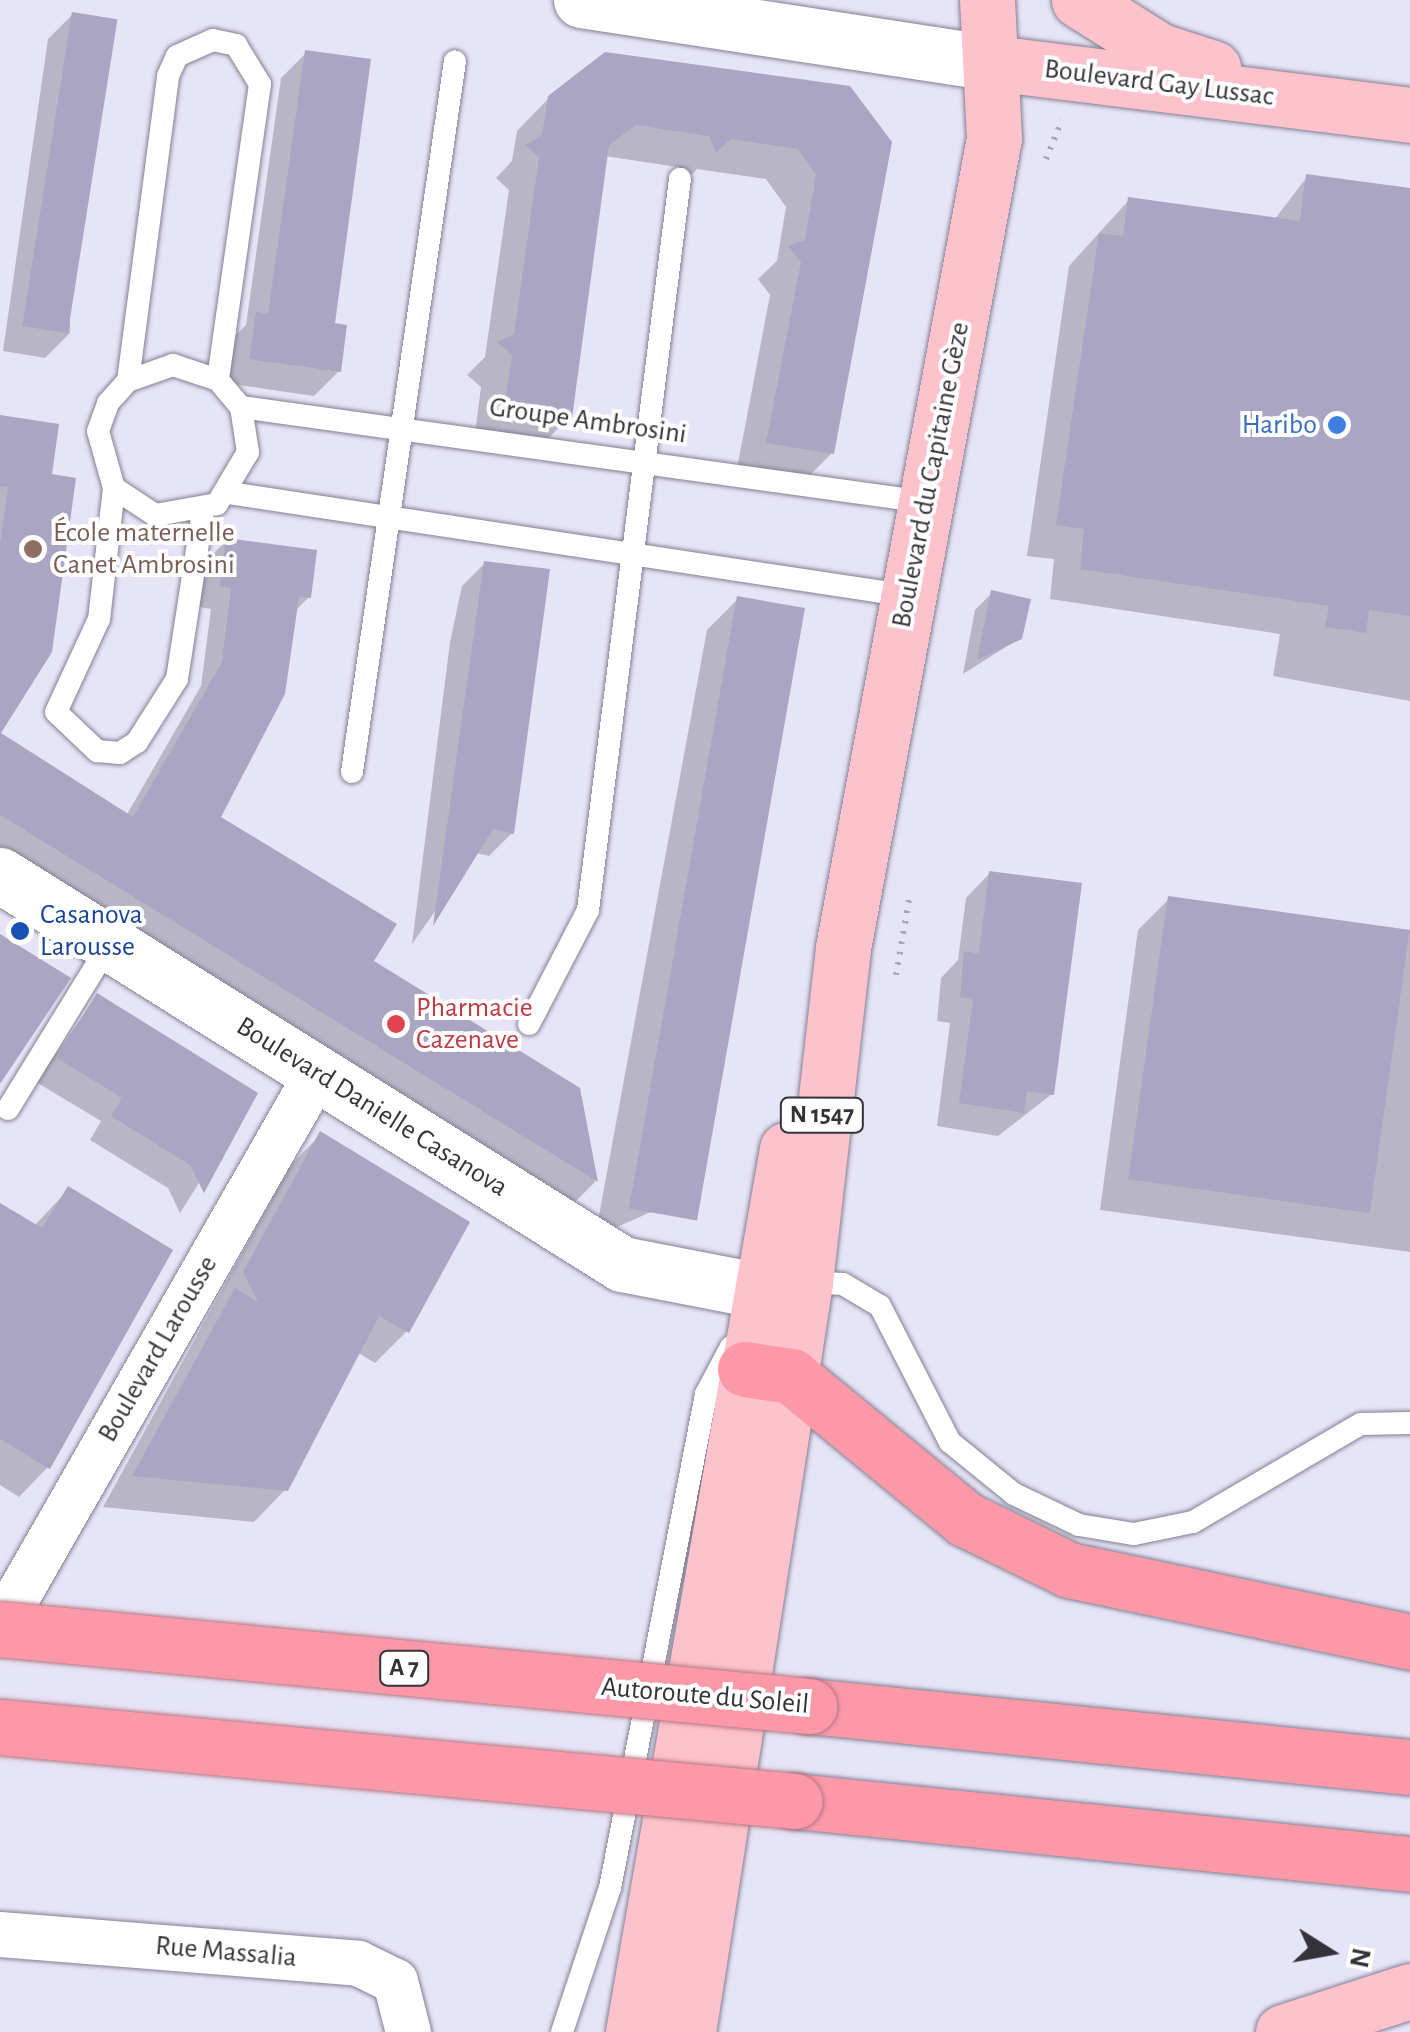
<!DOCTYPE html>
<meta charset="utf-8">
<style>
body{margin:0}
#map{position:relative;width:1410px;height:2032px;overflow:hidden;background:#e6e4f7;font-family:"Alegreya Sans",sans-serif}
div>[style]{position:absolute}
.shadow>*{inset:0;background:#0003}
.building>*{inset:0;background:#a9a5c2;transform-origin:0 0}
.path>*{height:6px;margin-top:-3px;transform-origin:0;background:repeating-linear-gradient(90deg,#a8a7b5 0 2.5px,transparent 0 10.5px)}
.roads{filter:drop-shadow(0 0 2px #828091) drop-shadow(0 0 2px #828091)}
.service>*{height:22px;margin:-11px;padding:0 11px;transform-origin:11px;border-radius:11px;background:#fff}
.minor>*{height:45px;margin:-22.5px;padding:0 22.5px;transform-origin:22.5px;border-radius:22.5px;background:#fff}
.tertiary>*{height:55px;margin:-27.5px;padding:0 27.5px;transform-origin:27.5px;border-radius:27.5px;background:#fff}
.primary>*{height:55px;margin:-27.5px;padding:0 27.5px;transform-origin:27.5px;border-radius:27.5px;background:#fdc2cb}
.motorway>*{height:55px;margin:-27.5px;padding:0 27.5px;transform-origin:27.5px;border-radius:27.5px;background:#fc99a9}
.bridges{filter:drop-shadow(0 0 2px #b67582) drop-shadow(0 0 2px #b67582)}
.motorway-bridge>*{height:55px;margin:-27.5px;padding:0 27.5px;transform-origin:27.5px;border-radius:27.5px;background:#fc99a9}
.dots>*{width:28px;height:28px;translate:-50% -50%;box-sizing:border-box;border:5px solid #fff;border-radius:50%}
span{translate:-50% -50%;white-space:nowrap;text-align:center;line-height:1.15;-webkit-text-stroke:8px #fff;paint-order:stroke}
.shield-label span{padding:2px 8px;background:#fff;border:2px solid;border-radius:8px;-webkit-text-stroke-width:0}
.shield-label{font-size:25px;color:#34333a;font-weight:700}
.street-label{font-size:28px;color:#34333a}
.shop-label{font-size:28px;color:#366cbe}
.right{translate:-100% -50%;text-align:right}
.education-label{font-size:28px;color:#785e54}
.left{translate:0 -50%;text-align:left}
.transit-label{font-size:28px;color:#164399}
.health-label{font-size:28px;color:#be3a42}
.north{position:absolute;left:1280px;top:1902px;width:100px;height:100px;-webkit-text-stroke:8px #fff;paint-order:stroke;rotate:101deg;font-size:28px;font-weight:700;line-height:40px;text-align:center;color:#34333a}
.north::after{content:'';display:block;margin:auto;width:35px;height:45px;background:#34333a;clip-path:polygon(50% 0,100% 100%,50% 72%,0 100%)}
</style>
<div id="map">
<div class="shadow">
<i style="clip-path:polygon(72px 15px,70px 333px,45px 358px,3px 351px,48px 39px)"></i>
<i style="clip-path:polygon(306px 53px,339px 371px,314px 396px,226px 383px,232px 339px,246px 325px,281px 78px)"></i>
<i style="clip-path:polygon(848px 88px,832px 453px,800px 485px,736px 474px,770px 295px,758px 279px,777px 261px,786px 207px,766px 179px,697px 169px,684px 182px,677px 167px,605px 156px,569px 417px,538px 449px,474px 441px,481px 387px,467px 375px,485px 357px,509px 190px,496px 178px,512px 161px,517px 131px,549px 98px)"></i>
<i style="clip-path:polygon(1307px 177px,1410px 190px,1410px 701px,1273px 676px,1280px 634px,1050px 599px,1054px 559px,1027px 556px,1069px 266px,1129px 200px,1274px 220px)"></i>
<i style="clip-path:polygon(0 418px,56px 426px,0 733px)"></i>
<i style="clip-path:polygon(227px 540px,309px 597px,294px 612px,218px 818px,371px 962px,578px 1090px,595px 1182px,574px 1203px,0 851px,0 735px,126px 816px,201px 686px,211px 609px,199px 607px,205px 562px)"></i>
<i style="clip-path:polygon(485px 563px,512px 833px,489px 856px,476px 853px,412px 944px,450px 642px,462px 586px)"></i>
<i style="clip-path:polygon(992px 593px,1020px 638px,963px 674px,975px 610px)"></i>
<i style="clip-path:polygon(738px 599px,697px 1174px,664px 1206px,595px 1237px,707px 630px)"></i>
<i style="clip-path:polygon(990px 873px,1052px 1094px,998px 1136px,937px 1126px,950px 1023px,937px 1021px,941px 978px,958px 960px,966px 898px)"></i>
<i style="clip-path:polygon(1169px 899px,1410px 930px,1410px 1252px,1100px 1210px,1138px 930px)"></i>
<i style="clip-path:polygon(97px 996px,255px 1094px,180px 1213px,168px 1188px,90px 1140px,101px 1121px,36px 1082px)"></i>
<i style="clip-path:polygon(321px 1134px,407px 1331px,375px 1363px,357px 1352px,285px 1490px,254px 1522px,103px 1507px,290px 1166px)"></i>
<i style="clip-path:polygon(69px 1189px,48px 1467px,19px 1497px,0 1485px,0 1205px,34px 1226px)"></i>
</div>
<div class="building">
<i style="left:72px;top:12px;width:46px;height:318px;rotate:9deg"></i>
<i style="clip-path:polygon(305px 50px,371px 59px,335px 323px,347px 325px,341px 372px,249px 359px,256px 312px,268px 314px)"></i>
<i style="clip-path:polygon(605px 52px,850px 86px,892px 142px,834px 454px,766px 443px,801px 262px,788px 246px,805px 240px,816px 175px,798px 149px,731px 139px,716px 153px,709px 136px,636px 125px,609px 145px,572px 418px,504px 410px,512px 355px,497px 342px,514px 334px,539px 157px,525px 145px,542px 135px,548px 96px)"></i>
<i style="clip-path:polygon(1306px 174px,1410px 188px,1410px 616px,1369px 610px,1366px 633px,1325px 627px,1329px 606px,1080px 569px,1084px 529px,1056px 525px,1099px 233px,1123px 236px,1128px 197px,1300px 221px)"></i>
<i style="clip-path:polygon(0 415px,59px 424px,52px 474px,76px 478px,52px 652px,1px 733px,133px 817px,222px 662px,231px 588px,220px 586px,226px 538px,317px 550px,311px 598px,299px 597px,285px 694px,221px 817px,397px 924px,374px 961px,580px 1088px,598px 1182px,0 815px,0 544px,8px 487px,0 486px)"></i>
<i style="clip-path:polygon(484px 561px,550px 569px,514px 834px,493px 829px,433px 926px)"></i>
<i style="clip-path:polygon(991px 590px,1031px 599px,1022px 639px,977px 660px)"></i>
<i style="left:737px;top:596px;width:69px;height:622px;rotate:10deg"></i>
<i style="clip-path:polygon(989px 871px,1082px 883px,1054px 1095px,1027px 1091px,1024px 1113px,959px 1103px,973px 1000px,960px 997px,964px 951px,979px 954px)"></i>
<i style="left:1168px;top:896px;width:244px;height:286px;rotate:8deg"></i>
<i style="clip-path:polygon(0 934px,71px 978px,0 1084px)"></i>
<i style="clip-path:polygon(97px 993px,258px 1093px,204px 1193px,190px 1165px,111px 1116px,122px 1098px,57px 1058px)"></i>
<i style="clip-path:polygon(320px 1131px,470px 1222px,409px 1333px,379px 1316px,288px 1491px,132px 1476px,235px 1288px,258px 1302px,243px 1272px)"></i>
<i style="clip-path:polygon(68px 1186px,173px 1250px,50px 1469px,0 1439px,0 1203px,42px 1228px)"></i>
</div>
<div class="path">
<i style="left:1046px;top:159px;width:42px;rotate:-67.7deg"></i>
<i style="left:896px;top:975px;width:82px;rotate:-80.2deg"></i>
</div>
<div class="roads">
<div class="service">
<i style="left:128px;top:381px;width:308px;rotate:-82.5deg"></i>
<i style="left:168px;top:76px;width:22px;rotate:-66deg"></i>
<i style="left:177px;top:56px;width:39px;rotate:-24deg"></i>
<i style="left:213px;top:40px;width:24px;rotate:12deg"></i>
<i style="left:236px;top:45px;width:46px;rotate:58.4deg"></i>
<i style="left:260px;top:84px;width:299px;rotate:98.1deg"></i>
<i style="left:241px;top:407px;width:46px;rotate:81.2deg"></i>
<i style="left:248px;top:452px;width:61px;rotate:120.8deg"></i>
<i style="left:217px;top:504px;width:63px;rotate:169.9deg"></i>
<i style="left:155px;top:515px;width:49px;rotate:-146.6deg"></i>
<i style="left:114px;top:488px;width:59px;rotate:-105.7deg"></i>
<i style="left:98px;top:431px;width:30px;rotate:-70deg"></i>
<i style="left:108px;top:403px;width:30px;rotate:-48deg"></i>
<i style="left:128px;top:381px;width:48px;rotate:-19.6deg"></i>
<i style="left:173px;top:365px;width:47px;rotate:18.4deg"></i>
<i style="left:218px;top:380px;width:35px;rotate:50deg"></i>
<i style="left:241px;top:407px;width:692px;rotate:7.9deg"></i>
<i style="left:114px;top:488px;width:132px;rotate:96.5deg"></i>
<i style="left:99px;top:619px;width:102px;rotate:114.8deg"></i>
<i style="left:56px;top:712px;width:57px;rotate:43.6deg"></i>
<i style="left:97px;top:751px;width:23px;rotate:5deg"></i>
<i style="left:120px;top:753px;width:20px;rotate:-33deg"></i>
<i style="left:137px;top:742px;width:75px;rotate:-57.6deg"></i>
<i style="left:177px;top:679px;width:170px;rotate:-81.2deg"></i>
<i style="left:229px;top:493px;width:688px;rotate:8.61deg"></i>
<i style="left:352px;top:772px;width:718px;rotate:-81.76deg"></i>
<i style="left:529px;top:1024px;width:128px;rotate:-62.6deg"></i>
<i style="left:588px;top:910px;width:737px;rotate:-82.83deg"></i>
<i style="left:8px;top:1109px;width:195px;rotate:-58.4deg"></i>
<i style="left:805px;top:1282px;width:38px;rotate:3deg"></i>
<i style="left:843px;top:1284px;width:43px;rotate:30.7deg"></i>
<i style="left:880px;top:1306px;width:153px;rotate:62.8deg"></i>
<i style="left:950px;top:1442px;width:82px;rotate:39.1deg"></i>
<i style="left:1014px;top:1494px;width:72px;rotate:25.5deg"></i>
<i style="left:1079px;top:1525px;width:56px;rotate:9.3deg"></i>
<i style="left:1134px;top:1534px;width:60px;rotate:-11.5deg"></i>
<i style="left:1193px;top:1522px;width:194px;rotate:-30.3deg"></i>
<i style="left:1361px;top:1424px;width:49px;rotate:-1.2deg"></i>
<i style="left:562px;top:2032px;width:152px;rotate:-71.6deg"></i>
<i style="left:610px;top:1888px;width:503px;rotate:-79deg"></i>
<i style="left:706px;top:1394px;width:53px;rotate:-62deg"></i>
</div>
<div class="minor">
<i style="left:0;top:1626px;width:638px;rotate:-60.22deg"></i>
<i style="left:0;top:1934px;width:359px;rotate:4.6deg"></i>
<i style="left:358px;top:1963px;width:41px;rotate:25.9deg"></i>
<i style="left:395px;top:1981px;width:53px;rotate:75.7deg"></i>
</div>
<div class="tertiary">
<i style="left:581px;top:0;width:417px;rotate:8.7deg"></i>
<i style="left:0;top:875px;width:734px;rotate:32.02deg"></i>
<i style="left:622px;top:1264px;width:142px;rotate:11deg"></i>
<i style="left:761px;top:1291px;width:45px;rotate:-11.6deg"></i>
</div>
<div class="primary">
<i style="left:1079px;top:0;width:96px;rotate:32.2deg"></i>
<i style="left:1160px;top:51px;width:56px;rotate:17.8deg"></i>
<i style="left:993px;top:63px;width:420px;rotate:7.1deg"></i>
<i style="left:633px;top:2032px;width:896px;rotate:-80.11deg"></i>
<i style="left:688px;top:2032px;width:759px;rotate:-81.13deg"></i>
<i style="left:805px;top:1282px;width:336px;rotate:-83.5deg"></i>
<i style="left:843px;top:948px;width:824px;rotate:-79.44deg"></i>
<i style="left:994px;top:138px;width:138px;rotate:-92.9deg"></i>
<i style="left:1283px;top:2032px;width:133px;rotate:-17.9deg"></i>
</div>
<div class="motorway">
<i style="left:745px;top:1369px;width:47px;rotate:8.7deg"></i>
<i style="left:791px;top:1376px;width:225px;rotate:39.4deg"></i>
<i style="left:965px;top:1519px;width:116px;rotate:26.1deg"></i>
<i style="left:1069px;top:1570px;width:349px;rotate:11.9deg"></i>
<i style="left:809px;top:1706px;width:604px;rotate:5.8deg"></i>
<i style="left:795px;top:1801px;width:618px;rotate:5.85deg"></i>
</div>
</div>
<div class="bridges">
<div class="motorway-bridge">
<i style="left:0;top:1629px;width:813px;rotate:5.44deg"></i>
<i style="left:0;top:1727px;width:798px;rotate:5.32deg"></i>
</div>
</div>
<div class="dots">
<i style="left:1337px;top:425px;background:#3f7fe0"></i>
<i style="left:33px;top:549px;background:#8d6e63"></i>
<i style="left:20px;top:931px;background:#1a4fb4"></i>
<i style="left:396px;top:1024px;background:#e0444e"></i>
</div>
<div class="shield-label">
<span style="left:822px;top:1115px">N 1547</span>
<span style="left:404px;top:1668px">A 7</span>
</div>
<div class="street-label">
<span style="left:1159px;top:83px;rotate:7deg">Boulevard Gay Lussac</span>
<span style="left:588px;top:421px;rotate:8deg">Groupe Ambrosini</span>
<span style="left:931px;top:475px;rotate:-79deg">Boulevard du Capitaine Gèze</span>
<span style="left:372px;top:1107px;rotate:32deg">Boulevard Danielle Casanova</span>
<span style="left:158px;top:1349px;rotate:-60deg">Boulevard Larousse</span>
<span style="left:705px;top:1696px;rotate:5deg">Autoroute du Soleil</span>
<span style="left:226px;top:1952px;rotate:5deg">Rue Massalia</span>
</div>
<div class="shop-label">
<span class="right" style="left:1317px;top:425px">Haribo</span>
</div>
<div class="education-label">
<span class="left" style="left:53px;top:549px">École maternelle<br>Canet Ambrosini</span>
</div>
<div class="transit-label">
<span class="left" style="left:40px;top:931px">Casanova<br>Larousse</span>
</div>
<div class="health-label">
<span class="left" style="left:416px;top:1024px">Pharmacie<br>Cazenave</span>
</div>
<div class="north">N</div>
</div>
